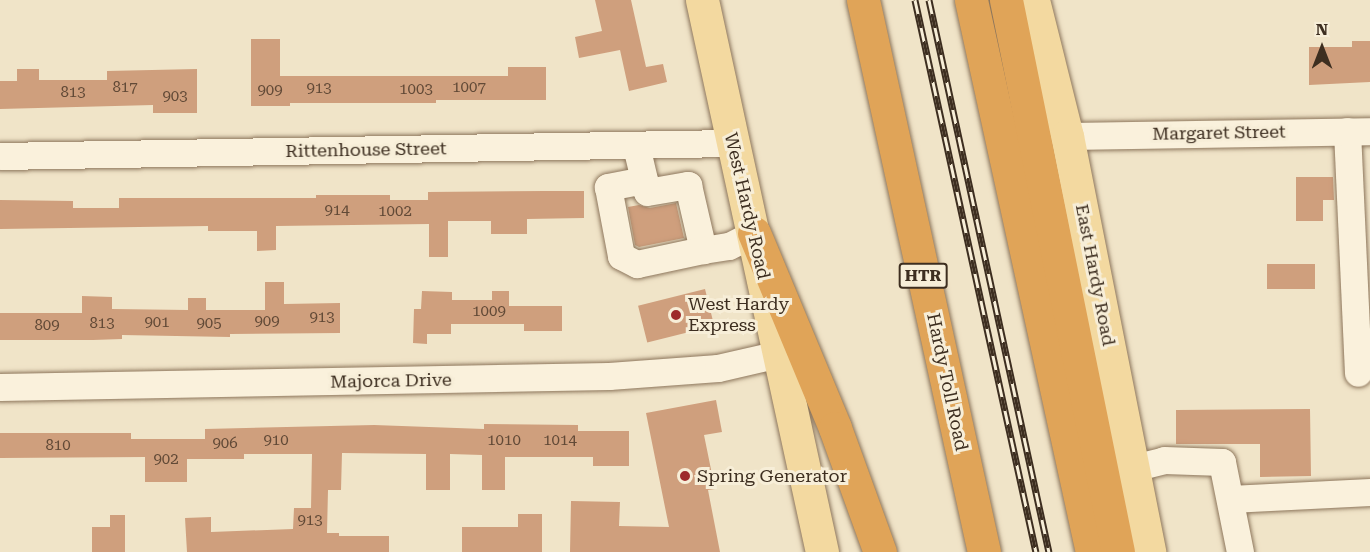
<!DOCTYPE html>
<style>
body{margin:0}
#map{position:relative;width:1370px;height:552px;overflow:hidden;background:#f0e4c8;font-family:"Roboto Serif",serif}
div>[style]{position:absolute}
.building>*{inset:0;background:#cf9f7d;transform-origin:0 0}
.roads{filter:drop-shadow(0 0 2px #8d765c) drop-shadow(0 0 2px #8d765c)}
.minor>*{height:27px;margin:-13.5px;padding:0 13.5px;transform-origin:13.5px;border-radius:13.5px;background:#faf1dc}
.major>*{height:33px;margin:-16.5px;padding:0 16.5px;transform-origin:16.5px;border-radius:16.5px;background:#f3d9a0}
.highway>*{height:33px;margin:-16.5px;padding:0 16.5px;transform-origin:16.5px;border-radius:16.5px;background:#e0a458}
.rail>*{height:7px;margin-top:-3.5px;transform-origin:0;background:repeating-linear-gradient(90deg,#f7eed8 0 14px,#3d2e20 0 28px);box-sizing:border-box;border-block:2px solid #3d2e20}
.dots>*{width:16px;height:16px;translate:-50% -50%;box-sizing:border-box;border:3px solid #f7eed8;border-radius:50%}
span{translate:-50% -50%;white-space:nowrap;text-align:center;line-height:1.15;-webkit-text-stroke:6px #f7eed8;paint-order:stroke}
.number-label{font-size:15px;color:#624a37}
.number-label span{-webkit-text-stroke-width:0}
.shield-label span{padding:2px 4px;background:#f7eed8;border:2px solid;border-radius:4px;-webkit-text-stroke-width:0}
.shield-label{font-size:16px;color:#3d2e20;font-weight:700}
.street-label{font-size:18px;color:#3d2e20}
.poi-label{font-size:18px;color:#3d2e20}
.left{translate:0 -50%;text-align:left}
.north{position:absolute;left:1292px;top:18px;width:60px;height:60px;-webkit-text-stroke:4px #f7eed8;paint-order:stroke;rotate:0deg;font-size:16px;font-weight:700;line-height:24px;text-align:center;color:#3d2e20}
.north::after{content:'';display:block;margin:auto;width:21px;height:27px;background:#3d2e20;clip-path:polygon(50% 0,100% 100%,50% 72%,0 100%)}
</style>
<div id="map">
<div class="building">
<i style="clip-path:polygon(595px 0,631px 0,646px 67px,663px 64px,667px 82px,629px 91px,620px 50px,579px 58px,575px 37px,602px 31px)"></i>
<i style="clip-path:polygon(251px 39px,280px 39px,280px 76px,508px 76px,508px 67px,546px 67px,546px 100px,436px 100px,436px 103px,290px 103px,290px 106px,251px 106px)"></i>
<i style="clip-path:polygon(1352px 41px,1370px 41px,1370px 82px,1309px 85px,1309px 47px,1352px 47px)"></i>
<i style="clip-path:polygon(17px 69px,39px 69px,39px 80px,107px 80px,107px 71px,197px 69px,197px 113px,153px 113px,153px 105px,0 109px,0 81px,17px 81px)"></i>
<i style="clip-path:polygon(1296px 177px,1333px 177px,1334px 200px,1323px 200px,1323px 221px,1296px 221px)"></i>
<i style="clip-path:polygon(545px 191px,584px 191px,584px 218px,527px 219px,527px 234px,491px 234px,491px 221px,448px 221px,448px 257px,429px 257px,429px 224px,276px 226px,276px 250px,257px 251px,257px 231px,208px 231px,208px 226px,0 229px,0 200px,73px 201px,73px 208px,119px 208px,119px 198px,316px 198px,316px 195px,390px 195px,390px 200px,428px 200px,428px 192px)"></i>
<i style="clip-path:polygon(676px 203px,684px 238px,639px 247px,635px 245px,628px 207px,639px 205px,650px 208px)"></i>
<i style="left:1315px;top:264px;width:25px;height:48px;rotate:90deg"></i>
<i style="clip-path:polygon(265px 282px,284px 282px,284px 304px,340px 303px,340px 333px,230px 334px,230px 337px,122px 335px,122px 339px,93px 340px,0 340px,0 313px,82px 313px,82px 296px,112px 297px,112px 309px,188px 310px,188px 298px,206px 298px,206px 310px,265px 310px)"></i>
<i style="left:705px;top:289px;width:38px;height:69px;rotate:76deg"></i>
<i style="clip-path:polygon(422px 291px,452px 292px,452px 300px,492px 300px,492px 291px,509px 291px,509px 306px,562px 306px,562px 331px,524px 331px,524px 324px,451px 324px,451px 334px,427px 334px,427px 344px,413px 343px,414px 309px,421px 309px)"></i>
<i style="clip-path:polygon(716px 400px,722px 432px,704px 435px,715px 489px,708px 490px,720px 552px,570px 552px,571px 501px,620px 502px,619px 526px,669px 527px,646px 413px)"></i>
<i style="clip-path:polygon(1310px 409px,1311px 476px,1260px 477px,1260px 444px,1176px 444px,1176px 410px)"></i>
<i style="clip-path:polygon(484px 424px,578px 425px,578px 431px,629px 431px,629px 466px,593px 466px,593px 457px,505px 457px,505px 490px,482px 490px,482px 455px,450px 454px,450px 490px,426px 490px,426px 454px,342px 453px,341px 490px,328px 490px,327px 533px,339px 533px,339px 536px,389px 536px,389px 552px,187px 552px,185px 518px,211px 517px,211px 532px,293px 529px,294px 508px,311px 508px,312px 454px,244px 454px,244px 459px,187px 459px,187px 482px,145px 482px,145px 457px,0 458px,0 433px,131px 433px,131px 439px,205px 439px,205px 429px,374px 425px,484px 429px)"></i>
<i style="clip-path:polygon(518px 514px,542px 514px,542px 552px,462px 552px,462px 527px,518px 527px)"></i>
<i style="clip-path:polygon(110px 515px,125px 515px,125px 552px,92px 552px,92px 527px,110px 527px)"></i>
</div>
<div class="roads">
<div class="minor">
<i style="left:1347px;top:131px;width:242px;rotate:87.4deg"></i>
<i style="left:1067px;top:136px;width:303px;rotate:-0.9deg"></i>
<i style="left:636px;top:146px;width:47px;rotate:76.6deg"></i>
<i style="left:647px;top:192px;width:42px;rotate:-9.7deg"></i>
<i style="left:688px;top:185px;width:67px;rotate:77deg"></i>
<i style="left:703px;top:250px;width:26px;rotate:-9deg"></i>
<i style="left:729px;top:246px;width:28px;rotate:-27deg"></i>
<i style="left:0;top:156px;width:733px;rotate:-1.02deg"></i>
<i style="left:644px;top:180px;width:37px;rotate:169deg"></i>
<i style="left:608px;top:187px;width:70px;rotate:79.3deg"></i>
<i style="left:621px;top:256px;width:18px;rotate:27deg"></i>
<i style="left:637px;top:264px;width:67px;rotate:-12deg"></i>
<i style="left:0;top:387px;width:609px;rotate:-1.03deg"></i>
<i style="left:609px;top:376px;width:109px;rotate:-4.2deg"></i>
<i style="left:718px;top:368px;width:63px;rotate:-12.9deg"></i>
<i style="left:1133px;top:468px;width:32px;rotate:-14deg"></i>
<i style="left:1164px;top:460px;width:58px;rotate:2deg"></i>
<i style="left:1222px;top:462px;width:92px;rotate:78.7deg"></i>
<i style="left:1230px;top:499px;width:140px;rotate:-2.9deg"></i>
</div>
<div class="major">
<i style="left:702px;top:0;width:565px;rotate:77.74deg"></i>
<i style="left:1033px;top:0;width:140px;rotate:76deg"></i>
<i style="left:1067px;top:136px;width:424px;rotate:78.8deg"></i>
</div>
<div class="highway">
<i style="left:863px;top:0;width:565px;rotate:77.64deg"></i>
<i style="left:971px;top:0;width:565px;rotate:77.64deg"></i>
<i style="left:1006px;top:0;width:563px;rotate:78.53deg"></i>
<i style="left:754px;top:233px;width:211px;rotate:67.4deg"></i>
<i style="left:835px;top:428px;width:132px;rotate:70.1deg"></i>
</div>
</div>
<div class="rail">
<i style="left:915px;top:0;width:565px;rotate:77.64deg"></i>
<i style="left:929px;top:0;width:565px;rotate:77.74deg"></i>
</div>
<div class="dots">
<i style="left:676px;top:315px;background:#9e2a2b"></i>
<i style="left:685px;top:476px;background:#9e2a2b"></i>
</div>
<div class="number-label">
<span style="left:125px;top:88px">817</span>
<span style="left:469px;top:88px">1007</span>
<span style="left:319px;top:89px">913</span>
<span style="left:416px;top:90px">1003</span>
<span style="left:270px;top:91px">909</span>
<span style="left:73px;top:93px">813</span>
<span style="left:175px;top:97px">903</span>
<span style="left:337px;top:211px">914</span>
<span style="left:395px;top:212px">1002</span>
<span style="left:489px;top:312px">1009</span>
<span style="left:322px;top:318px">913</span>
<span style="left:267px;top:322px">909</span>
<span style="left:157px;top:323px">901</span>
<span style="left:102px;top:324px">813</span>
<span style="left:209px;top:324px">905</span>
<span style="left:47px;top:326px">809</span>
<span style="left:276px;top:441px">910</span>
<span style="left:504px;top:441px">1010</span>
<span style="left:560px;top:441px">1014</span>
<span style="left:225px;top:444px">906</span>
<span style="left:58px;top:446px">810</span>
<span style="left:166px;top:460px">902</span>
<span style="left:310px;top:521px">913</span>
</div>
<div class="shield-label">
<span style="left:923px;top:276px">HTR</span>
</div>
<div class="street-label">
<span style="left:1219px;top:133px;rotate:-1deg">Margaret Street</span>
<span style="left:366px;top:150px;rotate:-1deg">Rittenhouse Street</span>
<span style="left:747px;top:206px;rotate:77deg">West Hardy Road</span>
<span style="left:1095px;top:275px;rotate:79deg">East Hardy Road</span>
<span style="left:391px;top:381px;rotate:-1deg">Majorca Drive</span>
<span style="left:947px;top:382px;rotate:78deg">Hardy Toll Road</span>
</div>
<div class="poi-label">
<span class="left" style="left:688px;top:315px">West Hardy<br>Express</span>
<span class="left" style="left:697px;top:476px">Spring Generator</span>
</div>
<div class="north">N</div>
</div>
